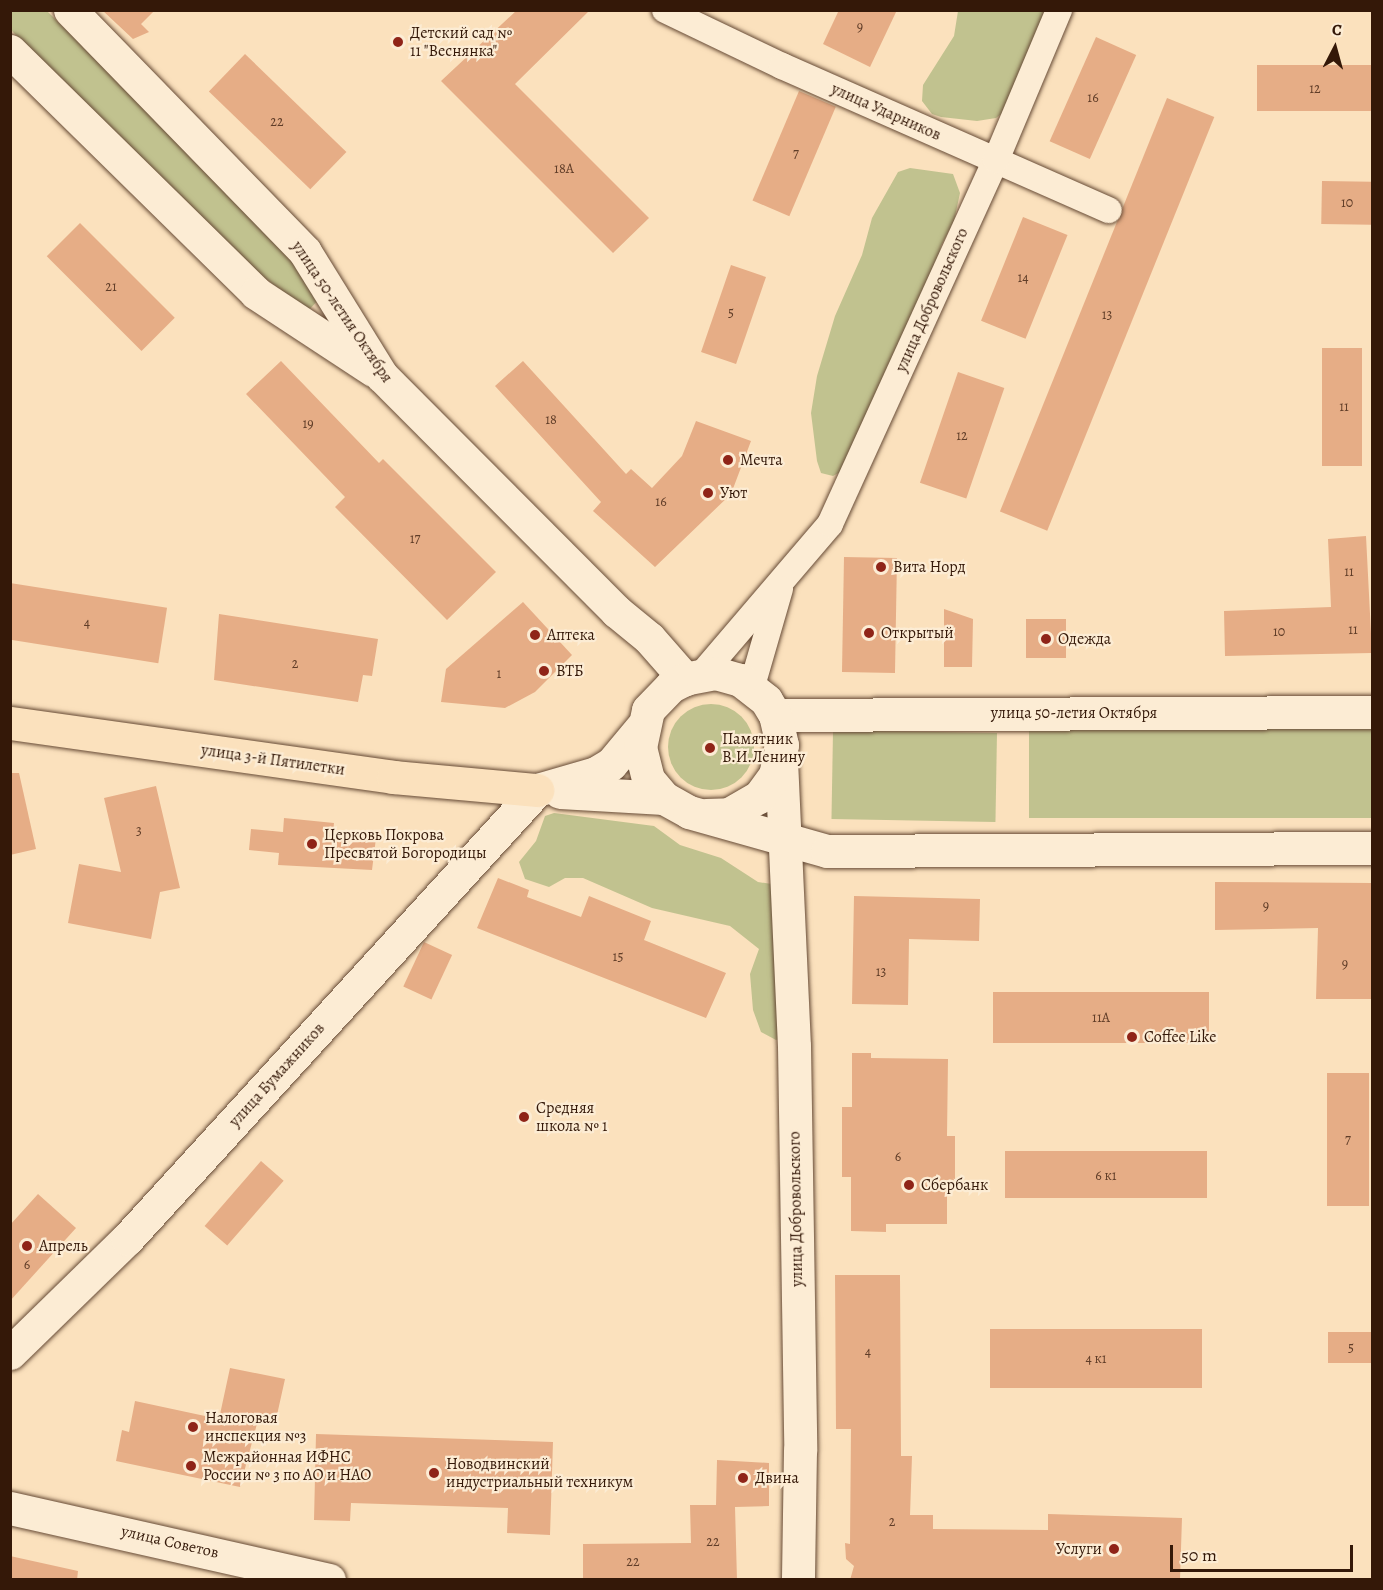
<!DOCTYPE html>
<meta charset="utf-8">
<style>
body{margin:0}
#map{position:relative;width:1383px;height:1590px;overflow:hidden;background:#fbe1bd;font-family:Alegreya,serif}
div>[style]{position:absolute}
.green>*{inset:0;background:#c1c28f;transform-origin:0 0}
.round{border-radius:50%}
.building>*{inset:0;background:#e6ad86;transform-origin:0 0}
.roads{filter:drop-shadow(0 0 2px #664a35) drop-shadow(0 0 2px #664a35)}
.street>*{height:26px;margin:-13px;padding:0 13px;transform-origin:13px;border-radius:13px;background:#fcecd4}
.secondary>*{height:33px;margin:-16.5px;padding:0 16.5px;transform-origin:16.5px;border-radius:16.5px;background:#fcecd4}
.primary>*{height:33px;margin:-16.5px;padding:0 16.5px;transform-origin:16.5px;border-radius:16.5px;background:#fbe1bd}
.dots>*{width:16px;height:16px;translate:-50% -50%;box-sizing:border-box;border:3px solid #fcecd4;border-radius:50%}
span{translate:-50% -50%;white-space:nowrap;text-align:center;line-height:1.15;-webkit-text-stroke:4.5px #fcecd4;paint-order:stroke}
.number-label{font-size:14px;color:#603d28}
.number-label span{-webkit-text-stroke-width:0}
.poi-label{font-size:16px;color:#341808}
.left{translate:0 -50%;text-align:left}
.right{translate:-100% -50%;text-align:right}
.street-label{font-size:16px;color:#341808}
.frame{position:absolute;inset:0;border:12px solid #341808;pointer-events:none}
.north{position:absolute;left:1305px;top:18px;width:60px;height:60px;-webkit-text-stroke:4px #fcecd4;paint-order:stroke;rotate:6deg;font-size:16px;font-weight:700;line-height:24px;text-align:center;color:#341808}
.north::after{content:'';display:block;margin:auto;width:21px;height:27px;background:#341808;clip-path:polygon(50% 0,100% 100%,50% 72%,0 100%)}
.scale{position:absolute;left:1170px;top:1545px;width:183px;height:27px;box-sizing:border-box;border:3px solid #341808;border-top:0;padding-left:8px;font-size:18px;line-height:21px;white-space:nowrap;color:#341808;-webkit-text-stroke:4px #fcecd4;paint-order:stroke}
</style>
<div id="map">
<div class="green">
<i style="clip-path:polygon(10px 11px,47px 11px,266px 228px,320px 298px,308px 311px,236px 256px,11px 30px)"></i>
<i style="clip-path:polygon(958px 11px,1045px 11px,1004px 112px,996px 118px,977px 121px,941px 117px,932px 114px,922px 101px,923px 85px,954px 36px)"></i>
<i style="clip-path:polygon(910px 168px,953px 174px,960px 193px,954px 221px,941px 246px,934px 274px,844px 470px,833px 476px,821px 473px,817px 461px,811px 413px,817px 376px,835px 316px,862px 255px,872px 218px,898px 172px)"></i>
<i class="round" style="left:668px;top:704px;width:86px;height:86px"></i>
<i style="left:1372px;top:728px;width:90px;height:343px;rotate:90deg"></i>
<i style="left:997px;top:733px;width:89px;height:164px;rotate:91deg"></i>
<i style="clip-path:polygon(554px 813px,654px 826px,680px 845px,721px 858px,758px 882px,778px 885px,784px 1037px,776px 1040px,761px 1032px,753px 1010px,750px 974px,759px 949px,730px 926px,652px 908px,583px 878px,565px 878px,549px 887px,525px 879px,519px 862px,536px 841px,545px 816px)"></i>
</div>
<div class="building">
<i style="clip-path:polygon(102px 10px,155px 10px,141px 24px,149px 32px,133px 39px)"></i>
<i style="clip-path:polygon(517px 10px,590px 10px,515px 84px,649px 218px,613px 253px,441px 81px)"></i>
<i style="clip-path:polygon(839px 10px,897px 10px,870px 67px,823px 44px)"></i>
<i style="left:1096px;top:37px;width:44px;height:114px;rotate:24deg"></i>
<i style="left:245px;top:54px;width:141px;height:52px;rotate:44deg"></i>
<i style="left:1372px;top:65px;width:46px;height:115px;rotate:90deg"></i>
<i style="left:799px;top:91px;width:40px;height:119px;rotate:23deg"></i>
<i style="left:1167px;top:98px;width:51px;height:446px;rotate:22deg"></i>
<i style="left:1322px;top:181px;width:50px;height:43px;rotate:1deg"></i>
<i style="left:1023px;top:217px;width:48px;height:112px;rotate:22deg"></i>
<i style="left:80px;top:223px;width:134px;height:47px;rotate:45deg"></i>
<i style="left:731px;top:265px;width:37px;height:92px;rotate:19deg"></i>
<i style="left:1322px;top:348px;width:40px;height:118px"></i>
<i style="clip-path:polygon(281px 361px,379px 463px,383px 459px,496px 572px,447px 620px,335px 507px,345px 497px,246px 394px)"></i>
<i style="clip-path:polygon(523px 361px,626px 474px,631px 469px,652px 488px,682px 456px,696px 421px,751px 441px,731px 494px,655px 567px,593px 511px,601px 502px,495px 386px)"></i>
<i style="left:958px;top:372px;width:49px;height:117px;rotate:19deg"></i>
<i style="clip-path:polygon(1366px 536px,1372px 653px,1225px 656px,1224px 611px,1331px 607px,1328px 539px)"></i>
<i style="left:844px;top:557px;width:53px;height:115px;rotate:1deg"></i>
<i style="left:10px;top:583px;width:159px;height:56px;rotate:9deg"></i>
<i style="clip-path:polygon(523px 602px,572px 655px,535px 692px,505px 708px,441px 702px,446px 669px)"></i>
<i style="clip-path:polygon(944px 609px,973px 619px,972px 667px,944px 667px)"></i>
<i style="clip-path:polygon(219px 614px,378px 639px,372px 676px,363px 675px,358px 702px,214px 680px)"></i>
<i style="left:1066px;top:619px;width:39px;height:40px;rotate:90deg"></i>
<i style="clip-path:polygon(10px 773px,19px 773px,36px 849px,10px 855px)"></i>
<i style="clip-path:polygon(156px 786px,180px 888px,160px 892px,151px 939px,68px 923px,79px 864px,121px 872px,104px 798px)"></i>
<i style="clip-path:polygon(284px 818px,334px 823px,333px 833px,376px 838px,372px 870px,278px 865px,279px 853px,249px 850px,251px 829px,283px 832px)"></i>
<i style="clip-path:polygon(498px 878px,529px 890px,527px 897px,581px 917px,589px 896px,651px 921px,644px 940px,726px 973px,706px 1018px,477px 928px)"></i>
<i style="clip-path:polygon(1215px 882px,1372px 883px,1372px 999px,1316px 999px,1318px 928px,1215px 930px)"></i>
<i style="clip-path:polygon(854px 896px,980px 899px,979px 941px,909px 939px,908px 1005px,852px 1004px)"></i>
<i style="left:424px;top:942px;width:31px;height:49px;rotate:25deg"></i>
<i style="left:1209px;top:992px;width:51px;height:216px;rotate:90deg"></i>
<i style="clip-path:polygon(852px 1053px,871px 1053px,871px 1058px,948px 1059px,947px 1136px,955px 1136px,955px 1187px,947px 1187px,947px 1224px,886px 1224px,886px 1232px,851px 1231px,851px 1177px,842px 1177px,842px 1107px,852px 1107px)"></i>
<i style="left:1327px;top:1073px;width:42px;height:133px"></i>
<i style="left:1207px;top:1151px;width:47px;height:202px;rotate:90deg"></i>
<i style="left:261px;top:1161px;width:30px;height:86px;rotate:41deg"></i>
<i style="clip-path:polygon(38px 1194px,76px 1228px,10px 1301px,10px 1225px)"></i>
<i style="clip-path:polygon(835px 1275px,900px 1275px,901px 1456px,912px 1456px,910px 1515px,933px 1515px,933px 1529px,1048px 1530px,1048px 1514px,1182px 1518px,1180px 1580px,850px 1580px,854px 1566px,846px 1559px,845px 1543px,850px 1544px,851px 1429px,836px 1429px)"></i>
<i style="left:1202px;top:1329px;width:59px;height:212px;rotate:90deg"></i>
<i style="left:1372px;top:1332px;width:31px;height:44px;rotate:90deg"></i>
<i style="clip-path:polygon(230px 1368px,285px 1379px,275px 1424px,258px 1420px,240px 1487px,116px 1461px,122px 1430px,129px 1432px,135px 1401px,219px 1419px)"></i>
<i style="clip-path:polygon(316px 1434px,553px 1442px,550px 1535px,507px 1533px,508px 1508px,351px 1503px,350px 1521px,314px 1520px)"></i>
<i style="clip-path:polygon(717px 1460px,769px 1463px,769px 1506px,735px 1507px,737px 1580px,583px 1580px,583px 1544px,691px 1543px,690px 1505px,716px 1505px)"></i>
<i style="clip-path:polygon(10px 1556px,78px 1571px,77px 1580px,10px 1580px)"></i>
</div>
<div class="roads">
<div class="street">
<i style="left:665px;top:10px;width:130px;rotate:25.6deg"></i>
<i style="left:782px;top:66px;width:357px;rotate:23.8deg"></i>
<i style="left:702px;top:674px;width:197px;rotate:-49.5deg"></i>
<i style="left:830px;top:524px;width:400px;rotate:-65.5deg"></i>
<i style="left:996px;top:160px;width:163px;rotate:-67.2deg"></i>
<i style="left:752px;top:686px;width:101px;rotate:-73.9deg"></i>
</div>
<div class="secondary">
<i style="left:70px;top:10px;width:337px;rotate:45.8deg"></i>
<i style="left:305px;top:252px;width:146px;rotate:58.2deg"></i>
<i style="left:382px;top:376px;width:332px;rotate:45.1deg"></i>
<i style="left:616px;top:611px;width:43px;rotate:39.3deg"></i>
<i style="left:649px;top:638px;width:55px;rotate:48.7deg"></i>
<i style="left:10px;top:51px;width:345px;rotate:44.5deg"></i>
<i style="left:256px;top:293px;width:140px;rotate:33.3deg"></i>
<i style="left:775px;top:715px;width:597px;rotate:-0.29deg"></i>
<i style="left:781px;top:760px;width:286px;rotate:87.4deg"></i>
<i style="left:794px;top:1046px;width:404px;rotate:89.1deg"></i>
<i style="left:800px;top:1450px;width:130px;rotate:90.9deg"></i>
<i style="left:537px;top:790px;width:61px;rotate:-16.1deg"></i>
<i style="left:596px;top:773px;width:17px;rotate:-31deg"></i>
<i style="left:611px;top:764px;width:48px;rotate:-50deg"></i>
<i style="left:560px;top:792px;width:104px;rotate:3.3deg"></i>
<i style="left:706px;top:815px;width:23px;rotate:-2deg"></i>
<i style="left:729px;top:814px;width:34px;rotate:-30deg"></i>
<i style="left:759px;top:797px;width:27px;rotate:-54deg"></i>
<i style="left:775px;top:775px;width:31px;rotate:-77deg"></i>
<i style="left:782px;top:745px;width:31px;rotate:-103deg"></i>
<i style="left:775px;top:715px;width:17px;rotate:-121deg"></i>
<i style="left:766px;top:700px;width:33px;rotate:-142deg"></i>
<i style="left:740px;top:680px;width:26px;rotate:-164deg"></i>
<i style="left:715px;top:673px;width:31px;rotate:169deg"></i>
<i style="left:685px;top:679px;width:16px;rotate:153deg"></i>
<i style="left:671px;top:686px;width:33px;rotate:134deg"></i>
<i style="left:648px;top:710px;width:38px;rotate:102deg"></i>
<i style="left:640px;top:747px;width:33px;rotate:76deg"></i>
<i style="left:648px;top:779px;width:25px;rotate:50deg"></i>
<i style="left:664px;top:798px;width:29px;rotate:29deg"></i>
<i style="left:689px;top:812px;width:143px;rotate:15.8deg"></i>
<i style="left:827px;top:851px;width:545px;rotate:-0.32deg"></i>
<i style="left:10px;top:1353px;width:163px;rotate:-44.3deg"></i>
<i style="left:127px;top:1239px;width:608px;rotate:-47.6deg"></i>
<i style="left:10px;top:1508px;width:327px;rotate:12.7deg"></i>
</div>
<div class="primary">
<i style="left:10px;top:723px;width:387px;rotate:8deg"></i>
<i style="left:393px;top:777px;width:145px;rotate:5.2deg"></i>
</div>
</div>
<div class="dots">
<i style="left:398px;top:42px;background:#8f2418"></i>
<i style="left:728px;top:460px;background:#8f2418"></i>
<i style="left:708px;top:493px;background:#8f2418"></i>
<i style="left:881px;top:567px;background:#8f2418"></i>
<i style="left:869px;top:633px;background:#8f2418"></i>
<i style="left:535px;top:635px;background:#8f2418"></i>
<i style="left:1046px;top:639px;background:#8f2418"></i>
<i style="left:544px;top:671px;background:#8f2418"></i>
<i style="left:710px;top:748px;background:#8f2418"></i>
<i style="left:312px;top:844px;background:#8f2418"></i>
<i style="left:1132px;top:1037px;background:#8f2418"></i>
<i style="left:524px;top:1117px;background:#8f2418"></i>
<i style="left:909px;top:1185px;background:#8f2418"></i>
<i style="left:27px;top:1246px;background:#8f2418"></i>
<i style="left:193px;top:1427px;background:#8f2418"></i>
<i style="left:191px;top:1466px;background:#8f2418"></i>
<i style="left:434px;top:1473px;background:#8f2418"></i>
<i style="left:743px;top:1478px;background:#8f2418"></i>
<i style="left:1114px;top:1549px;background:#8f2418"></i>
</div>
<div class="number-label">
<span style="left:860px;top:27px">9</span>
<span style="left:1315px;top:89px">12</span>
<span style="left:1093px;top:98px">16</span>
<span style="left:277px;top:122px">22</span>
<span style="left:796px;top:154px">7</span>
<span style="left:564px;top:169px">18А</span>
<span style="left:1347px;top:203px">10</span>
<span style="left:1023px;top:278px">14</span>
<span style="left:111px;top:287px">21</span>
<span style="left:731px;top:313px">5</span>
<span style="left:1107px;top:315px">13</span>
<span style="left:1344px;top:407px">11</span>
<span style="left:551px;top:420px">18</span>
<span style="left:308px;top:424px">19</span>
<span style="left:962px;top:436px">12</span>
<span style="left:661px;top:502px">16</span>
<span style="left:415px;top:539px">17</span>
<span style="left:1349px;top:572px">11</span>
<span style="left:87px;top:623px">4</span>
<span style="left:1353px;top:630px">11</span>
<span style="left:1279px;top:632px">10</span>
<span style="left:295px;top:664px">2</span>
<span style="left:499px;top:674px">1</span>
<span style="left:139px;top:831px">3</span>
<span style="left:1266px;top:906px">9</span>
<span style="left:618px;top:957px">15</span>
<span style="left:1345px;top:964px">9</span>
<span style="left:881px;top:972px">13</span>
<span style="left:1101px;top:1018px">11А</span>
<span style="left:1348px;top:1140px">7</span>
<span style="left:898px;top:1157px">6</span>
<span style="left:1106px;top:1176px">6 к1</span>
<span style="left:27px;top:1265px">6</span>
<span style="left:1351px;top:1348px">5</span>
<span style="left:868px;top:1352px">4</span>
<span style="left:1096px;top:1359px">4 к1</span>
<span style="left:892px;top:1522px">2</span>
<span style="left:713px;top:1542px">22</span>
<span style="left:633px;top:1562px">22</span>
</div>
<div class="poi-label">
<span class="left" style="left:410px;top:42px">Детский сад №<br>11 "Веснянка"</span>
<span class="left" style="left:740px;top:460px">Мечта</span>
<span class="left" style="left:720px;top:493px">Уют</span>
<span class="left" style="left:893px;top:567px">Вита Норд</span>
<span class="left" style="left:881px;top:633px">Открытый</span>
<span class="left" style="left:547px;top:635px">Аптека</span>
<span class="left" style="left:1058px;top:639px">Одежда</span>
<span class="left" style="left:556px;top:671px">ВТБ</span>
<span class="left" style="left:722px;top:748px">Памятник<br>В.И.Ленину</span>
<span class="left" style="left:324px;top:844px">Церковь Покрова<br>Пресвятой Богородицы</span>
<span class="left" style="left:1144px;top:1037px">Coffee Like</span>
<span class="left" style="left:536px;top:1117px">Средняя<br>школа № 1</span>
<span class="left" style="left:921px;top:1185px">Сбербанк</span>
<span class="left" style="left:39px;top:1246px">Апрель</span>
<span class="left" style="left:205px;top:1427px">Налоговая<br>инспекция №3</span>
<span class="left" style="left:203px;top:1466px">Межрайонная ИФНС<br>России № 3 по АО и НАО</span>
<span class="left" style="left:446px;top:1473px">Новодвинский<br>индустриальный техникум</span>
<span class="left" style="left:755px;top:1478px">Двина</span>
<span class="right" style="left:1102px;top:1549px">Услуги</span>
</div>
<div class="street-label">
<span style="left:886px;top:112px;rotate:24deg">улица Ударников</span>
<span style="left:932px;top:300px;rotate:-66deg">улица Добровольского</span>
<span style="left:342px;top:312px;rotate:56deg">улица 50-летия Октября</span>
<span style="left:1074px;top:713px">улица 50-летия Октября</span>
<span style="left:273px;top:760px;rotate:8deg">улица 3-й Пятилетки</span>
<span style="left:277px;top:1075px;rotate:-48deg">улица Бумажников</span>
<span style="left:796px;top:1209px;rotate:-91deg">улица Добровольского</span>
<span style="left:170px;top:1542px;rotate:13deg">улица Советов</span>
</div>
<div class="frame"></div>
<div class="north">С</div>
<div class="scale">50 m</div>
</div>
